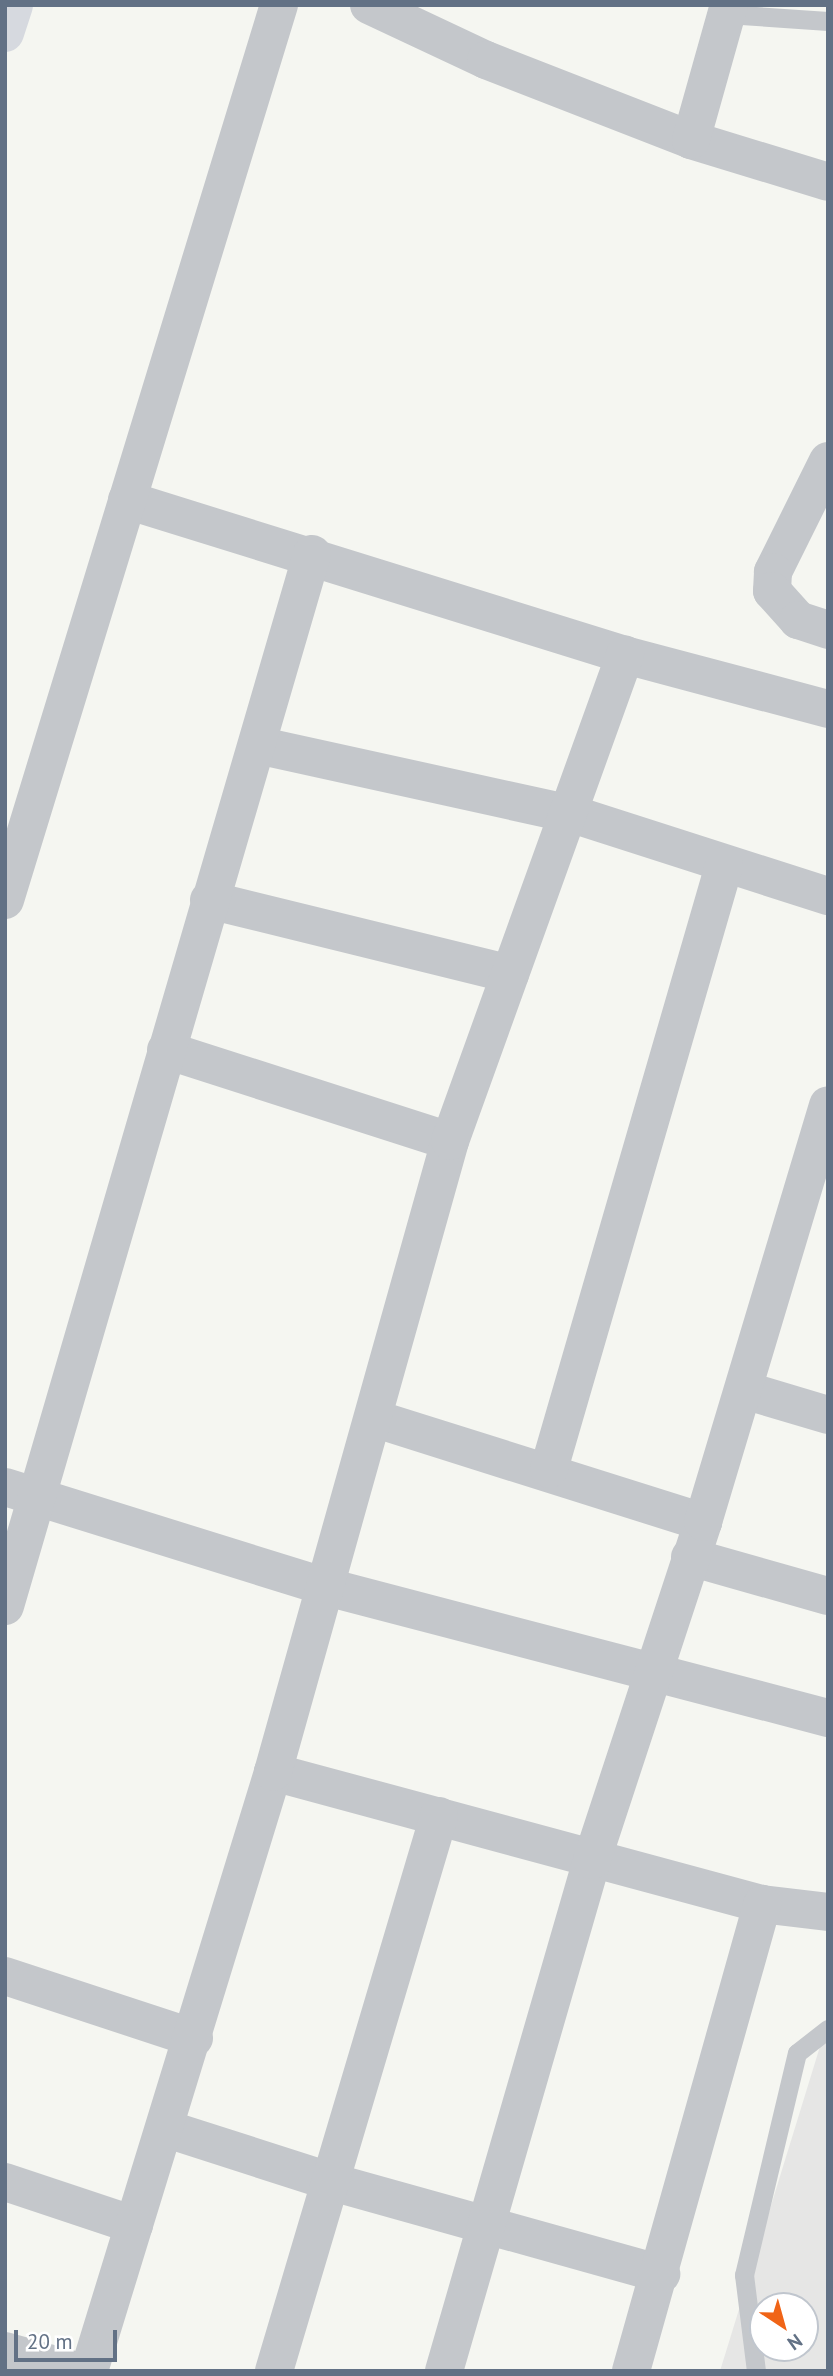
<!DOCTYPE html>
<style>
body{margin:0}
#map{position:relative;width:833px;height:2376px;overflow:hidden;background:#f5f6f1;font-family:"PT Sans",sans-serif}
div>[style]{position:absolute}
.built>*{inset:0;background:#e6e6e5}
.lane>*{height:19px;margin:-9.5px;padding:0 9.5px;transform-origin:9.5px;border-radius:9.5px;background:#c4c7cb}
.street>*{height:38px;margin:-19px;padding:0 19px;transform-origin:19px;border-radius:19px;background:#c4c7cb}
.secondary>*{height:38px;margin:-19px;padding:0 19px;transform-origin:19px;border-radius:19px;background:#d6d9df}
span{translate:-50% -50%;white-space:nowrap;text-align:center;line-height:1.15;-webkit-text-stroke:7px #fff;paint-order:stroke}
.frame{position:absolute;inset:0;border:7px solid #627185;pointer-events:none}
.north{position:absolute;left:749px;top:2292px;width:70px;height:70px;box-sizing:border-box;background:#fff;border:2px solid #c0c6ce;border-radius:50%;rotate:144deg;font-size:19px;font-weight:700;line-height:28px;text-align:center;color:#627185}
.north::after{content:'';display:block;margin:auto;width:24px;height:32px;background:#f06417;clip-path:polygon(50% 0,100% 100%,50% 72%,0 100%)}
.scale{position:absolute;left:14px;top:2330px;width:103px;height:32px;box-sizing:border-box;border:4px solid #627185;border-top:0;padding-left:9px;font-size:21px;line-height:24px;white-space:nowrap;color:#627185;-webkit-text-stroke:5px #fff;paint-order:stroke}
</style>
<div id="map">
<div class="built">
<i style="clip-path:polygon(evenodd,822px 2040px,828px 2041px,828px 2371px,720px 2371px,822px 2040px,763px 2306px,805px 2306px,805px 2348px,763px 2348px,763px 2306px)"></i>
</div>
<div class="lane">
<i style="left:726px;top:14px;width:102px;rotate:3.9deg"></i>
<i style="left:756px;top:2371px;width:97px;rotate:-97.1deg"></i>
<i style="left:744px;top:2275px;width:228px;rotate:-76.6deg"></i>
<i style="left:797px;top:2053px;width:39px;rotate:-38deg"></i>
</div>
<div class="street">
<i style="left:369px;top:5px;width:129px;rotate:25.2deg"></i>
<i style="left:486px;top:60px;width:220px;rotate:21.3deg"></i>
<i style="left:691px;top:140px;width:143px;rotate:17deg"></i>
<i style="left:691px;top:140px;width:140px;rotate:-74.3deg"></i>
<i style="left:828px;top:461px;width:124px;rotate:116.4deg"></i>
<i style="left:773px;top:572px;width:19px;rotate:93deg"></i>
<i style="left:772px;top:591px;width:39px;rotate:48deg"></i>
<i style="left:798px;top:620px;width:32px;rotate:18deg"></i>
<i style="left:127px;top:500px;width:522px;rotate:17.29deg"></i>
<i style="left:625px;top:655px;width:210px;rotate:14.9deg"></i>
<i style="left:257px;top:745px;width:322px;rotate:12.4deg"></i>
<i style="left:572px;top:814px;width:269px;rotate:17.8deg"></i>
<i style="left:5px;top:900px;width:936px;rotate:-72.98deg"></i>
<i style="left:209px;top:900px;width:310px;rotate:13.8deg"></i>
<i style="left:166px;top:1050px;width:298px;rotate:17.8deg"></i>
<i style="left:744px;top:1390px;width:88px;rotate:16.6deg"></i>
<i style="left:376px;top:1419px;width:343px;rotate:17.5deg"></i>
<i style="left:549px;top:1469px;width:628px;rotate:-73.82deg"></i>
<i style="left:5px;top:1487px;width:337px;rotate:17.3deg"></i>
<i style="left:327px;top:1587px;width:518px;rotate:14.65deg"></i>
<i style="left:690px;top:1557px;width:143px;rotate:15.8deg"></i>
<i style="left:5px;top:1606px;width:1096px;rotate:-73.73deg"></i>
<i style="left:273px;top:1772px;width:507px;rotate:15.11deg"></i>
<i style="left:762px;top:1904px;width:66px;rotate:6.9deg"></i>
<i style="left:5px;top:1976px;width:199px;rotate:18.2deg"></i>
<i style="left:167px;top:2129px;width:173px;rotate:17.8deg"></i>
<i style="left:332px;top:2182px;width:342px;rotate:15.6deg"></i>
<i style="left:5px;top:2182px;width:136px;rotate:18.4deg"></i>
<i style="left:5px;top:2351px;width:75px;rotate:15.5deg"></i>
<i style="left:89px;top:2371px;width:627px;rotate:-72.92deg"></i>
<i style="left:273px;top:1772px;width:655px;rotate:-74.33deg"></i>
<i style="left:450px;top:1141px;width:517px;rotate:-70.2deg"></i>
<i style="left:274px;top:2371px;width:579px;rotate:-73.44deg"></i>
<i style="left:444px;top:2371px;width:532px;rotate:-73.85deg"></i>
<i style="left:592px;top:1860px;width:356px;rotate:-71.8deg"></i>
<i style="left:703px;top:1522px;width:435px;rotate:-73.3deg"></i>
<i style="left:631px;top:2371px;width:485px;rotate:-74.3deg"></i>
</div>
<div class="secondary">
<i style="left:5px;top:33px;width:29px;rotate:-72deg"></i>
</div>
<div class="frame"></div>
<div class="north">N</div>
<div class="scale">20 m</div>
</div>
